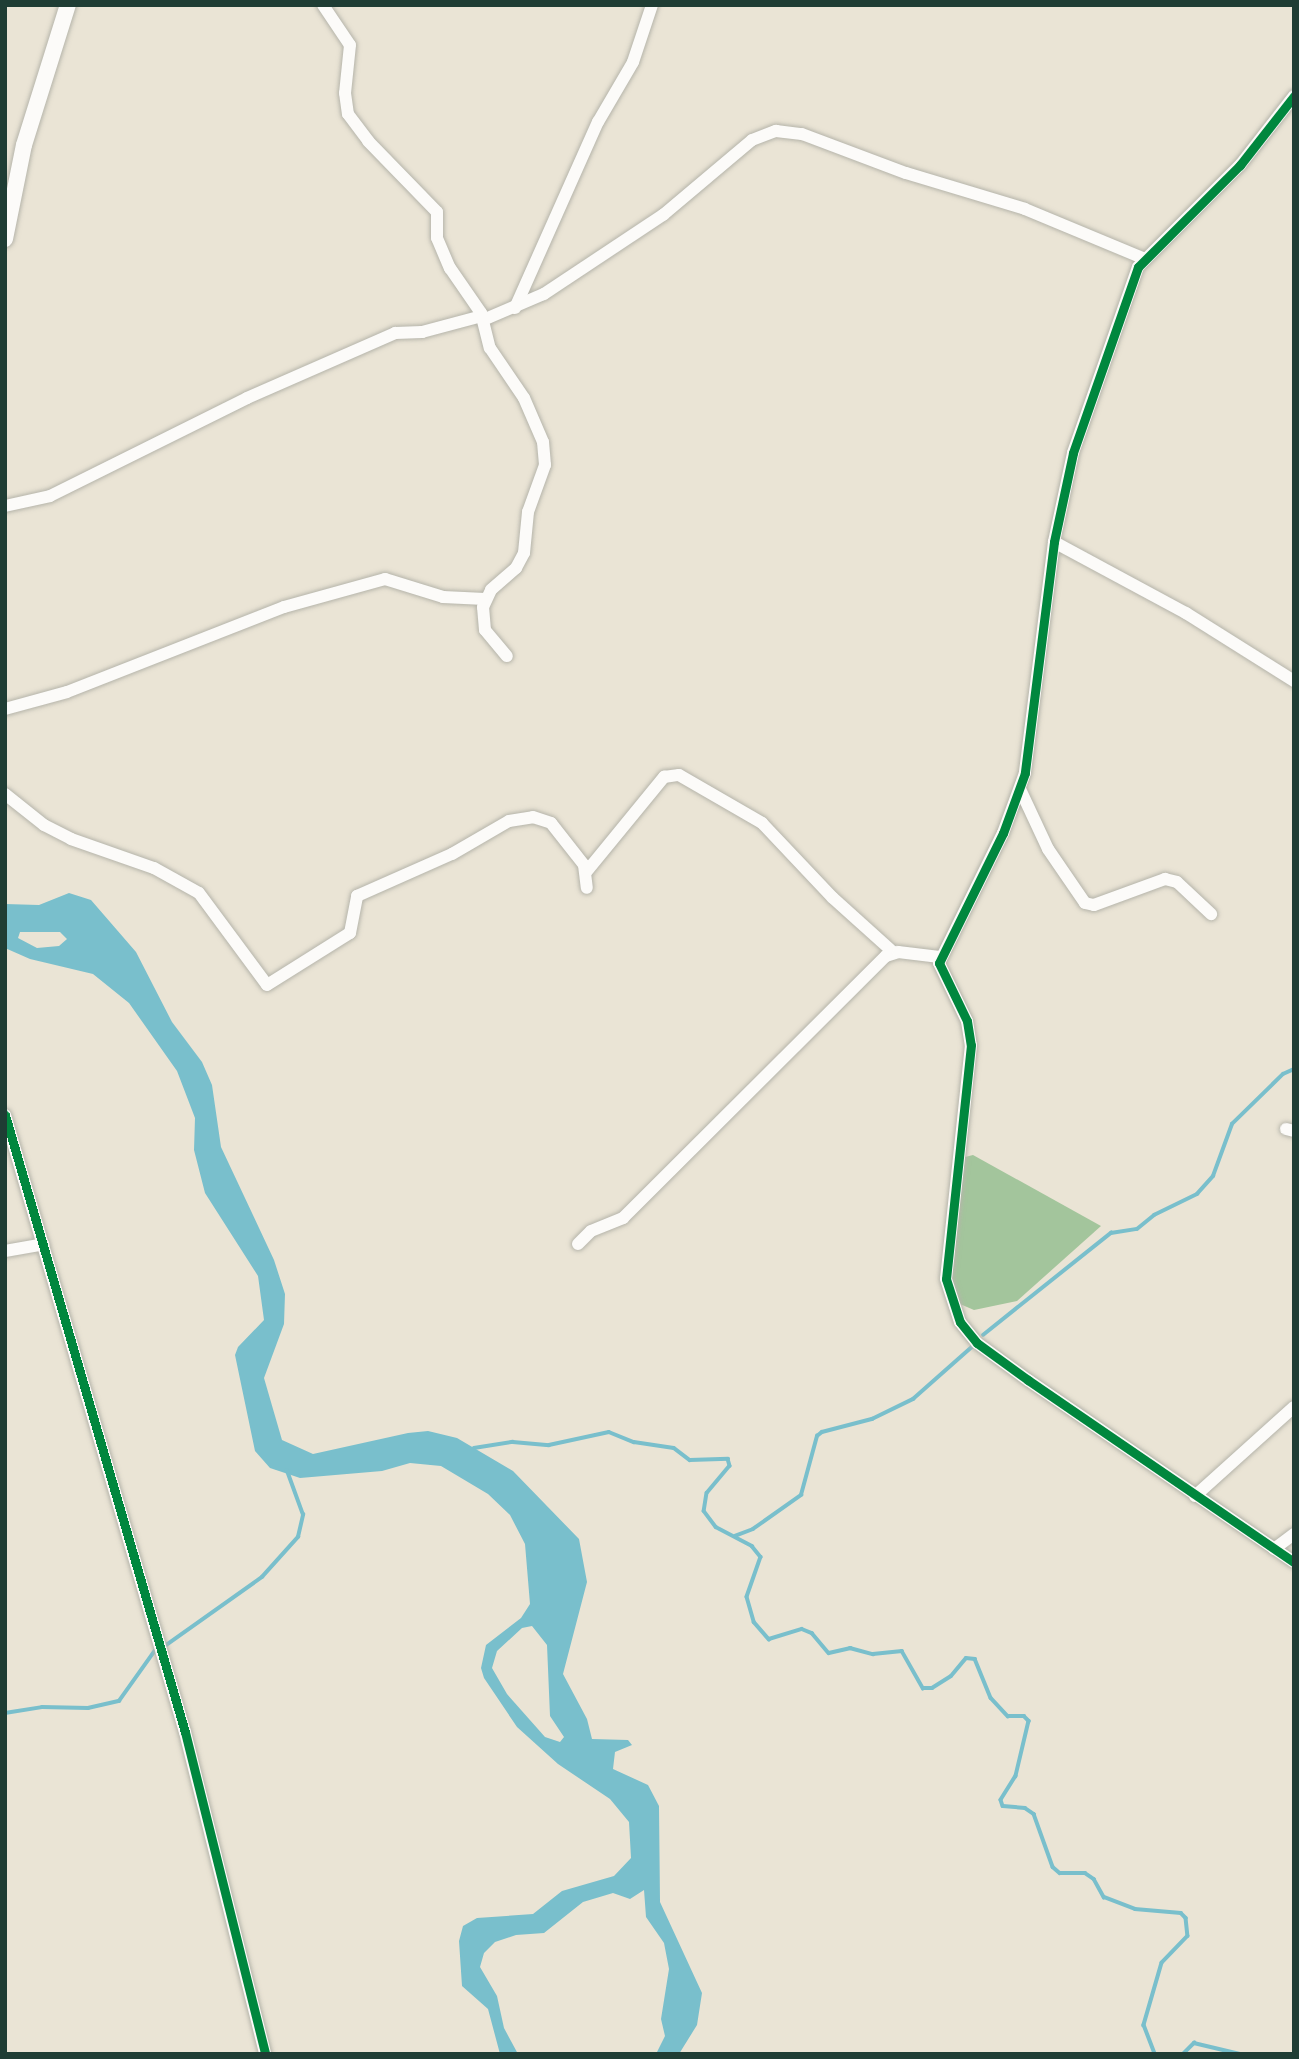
<!DOCTYPE html>
<style>
body{margin:0}
#map{position:relative;width:1299px;height:2059px;overflow:hidden;background:#eae4d5;font-family:"Old Standard TT",serif}
div>[style]{position:absolute}
.forest>*{inset:0;background:#a3c59c}
.water>*{inset:0;background:#79bfcc}
.stream>*{height:3.5px;margin:-1.75px;padding:0 1.75px;transform-origin:1.75px;border-radius:1.75px;background:#79bfcc}
.roads{filter:drop-shadow(0 0 2px #b5b4aa) drop-shadow(0 0 2px #b5b4aa)}
.minor>*{height:12px;margin:-6px;padding:0 6px;transform-origin:6px;border-radius:6px;background:#fcfbf9}
.tertiary>*{height:16px;margin:-8px;padding:0 8px;transform-origin:8px;border-radius:8px;background:#fcfbf9}
.cycleway>*{height:9px;margin:-4.5px;padding:0 4.5px;transform-origin:4.5px;border-radius:4.5px;background:#00873e}
span{translate:-50% -50%;white-space:nowrap;text-align:center;line-height:1.15;-webkit-text-stroke:5px #fbf7ec;paint-order:stroke}
.frame{position:absolute;inset:0;border:7px solid #1f3d34;pointer-events:none}
</style>
<div id="map">
<div class="forest">
<i style="clip-path:polygon(973px 1155px,1101px 1226px,1017px 1301px,974px 1310px,960px 1304px,951px 1276px,965px 1157px)"></i>
</div>
<div class="water">
<i style="clip-path:polygon(evenodd,69px 893px,91px 900px,136px 952px,172px 1022px,202px 1062px,212px 1085px,221px 1147px,274px 1260px,285px 1294px,284px 1324px,264px 1378px,282px 1440px,313px 1454px,408px 1433px,428px 1431px,457px 1438px,513px 1471px,579px 1539px,587px 1582px,563px 1674px,587px 1719px,592px 1739px,628px 1740px,632px 1745px,615px 1752px,613px 1769px,648px 1785px,659px 1806px,660px 1902px,702px 1993px,697px 2025px,679px 2054px,656px 2054px,665px 2036px,661px 2019px,669px 1969px,664px 1943px,646px 1917px,644px 1890px,630px 1899px,613px 1893px,583px 1902px,544px 1933px,516px 1935px,495px 1942px,484px 1953px,480px 1967px,497px 1996px,504px 2028px,518px 2054px,500px 2054px,488px 2009px,462px 1986px,459px 1941px,463px 1926px,477px 1918px,533px 1914px,562px 1891px,614px 1876px,631px 1858px,629px 1822px,610px 1799px,558px 1764px,517px 1727px,484px 1678px,481px 1668px,486px 1645px,521px 1618px,530px 1604px,525px 1544px,510px 1515px,488px 1494px,441px 1466px,410px 1463px,382px 1471px,300px 1478px,270px 1468px,255px 1451px,235px 1355px,238px 1347px,264px 1320px,258px 1276px,205px 1193px,194px 1150px,195px 1118px,177px 1071px,129px 1003px,93px 974px,30px 959px,5px 948px,5px 904px,39px 905px,69px 893px,20px 932px,60px 932px,67px 939px,59px 946px,37px 948px,18px 938px,20px 932px,69px 893px,532px 1626px,547px 1645px,550px 1716px,564px 1737px,560px 1742px,545px 1737px,507px 1694px,492px 1668px,497px 1651px,522px 1628px,532px 1626px)"></i>
</div>
<div class="stream">
<i style="left:983px;top:1335px;width:164px;rotate:-38.6deg"></i>
<i style="left:1111px;top:1233px;width:26px;rotate:-9deg"></i>
<i style="left:1137px;top:1229px;width:22px;rotate:-39deg"></i>
<i style="left:1154px;top:1215px;width:48px;rotate:-26deg"></i>
<i style="left:1197px;top:1194px;width:24px;rotate:-48deg"></i>
<i style="left:1213px;top:1176px;width:55px;rotate:-69.9deg"></i>
<i style="left:1232px;top:1124px;width:71px;rotate:-44.4deg"></i>
<i style="left:1283px;top:1074px;width:12px;rotate:-24deg"></i>
<i style="left:474px;top:1448px;width:39px;rotate:-9deg"></i>
<i style="left:513px;top:1442px;width:36px;rotate:5deg"></i>
<i style="left:549px;top:1445px;width:61px;rotate:-12.2deg"></i>
<i style="left:609px;top:1432px;width:27px;rotate:22deg"></i>
<i style="left:634px;top:1442px;width:40px;rotate:8.5deg"></i>
<i style="left:674px;top:1448px;width:20px;rotate:37deg"></i>
<i style="left:690px;top:1460px;width:38px;rotate:-2deg"></i>
<i style="left:728px;top:1459px;width:7px;rotate:74deg"></i>
<i style="left:730px;top:1466px;width:35px;rotate:130deg"></i>
<i style="left:707px;top:1493px;width:18px;rotate:99deg"></i>
<i style="left:704px;top:1511px;width:20px;rotate:53deg"></i>
<i style="left:716px;top:1527px;width:41px;rotate:27.8deg"></i>
<i style="left:752px;top:1546px;width:14px;rotate:51deg"></i>
<i style="left:761px;top:1557px;width:42px;rotate:109.3deg"></i>
<i style="left:747px;top:1597px;width:26px;rotate:74deg"></i>
<i style="left:754px;top:1622px;width:23px;rotate:49deg"></i>
<i style="left:769px;top:1639px;width:34px;rotate:-17deg"></i>
<i style="left:802px;top:1629px;width:11px;rotate:22deg"></i>
<i style="left:812px;top:1633px;width:26px;rotate:50deg"></i>
<i style="left:829px;top:1653px;width:22px;rotate:-13deg"></i>
<i style="left:850px;top:1648px;width:24px;rotate:15deg"></i>
<i style="left:873px;top:1654px;width:29px;rotate:-6deg"></i>
<i style="left:902px;top:1651px;width:43px;rotate:60.4deg"></i>
<i style="left:923px;top:1688px;width:9px"></i>
<i style="left:932px;top:1688px;width:22px;rotate:-32deg"></i>
<i style="left:951px;top:1676px;width:23px;rotate:-50deg"></i>
<i style="left:966px;top:1658px;width:9px;rotate:6deg"></i>
<i style="left:975px;top:1659px;width:42px;rotate:67.7deg"></i>
<i style="left:991px;top:1698px;width:25px;rotate:47deg"></i>
<i style="left:1008px;top:1716px;width:16px"></i>
<i style="left:1024px;top:1716px;width:7px;rotate:45deg"></i>
<i style="left:1029px;top:1721px;width:57px;rotate:103.3deg"></i>
<i style="left:1016px;top:1776px;width:28px;rotate:122deg"></i>
<i style="left:1001px;top:1800px;width:6px;rotate:72deg"></i>
<i style="left:1003px;top:1806px;width:22px;rotate:5deg"></i>
<i style="left:1025px;top:1808px;width:11px;rotate:34deg"></i>
<i style="left:1034px;top:1814px;width:56px;rotate:70.3deg"></i>
<i style="left:1053px;top:1867px;width:9px;rotate:41deg"></i>
<i style="left:1060px;top:1873px;width:25px"></i>
<i style="left:1085px;top:1873px;width:11px;rotate:34deg"></i>
<i style="left:1094px;top:1879px;width:21px;rotate:61deg"></i>
<i style="left:1104px;top:1897px;width:33px;rotate:21deg"></i>
<i style="left:1135px;top:1909px;width:46px;rotate:5deg"></i>
<i style="left:1181px;top:1913px;width:7px;rotate:45deg"></i>
<i style="left:1186px;top:1918px;width:18px;rotate:84deg"></i>
<i style="left:1188px;top:1936px;width:37px;rotate:134deg"></i>
<i style="left:1162px;top:1963px;width:65px;rotate:106.2deg"></i>
<i style="left:1144px;top:2025px;width:31px;rotate:69deg"></i>
<i style="left:735px;top:1536px;width:19px;rotate:-21deg"></i>
<i style="left:753px;top:1529px;width:59px;rotate:-35.3deg"></i>
<i style="left:801px;top:1495px;width:61px;rotate:-74.8deg"></i>
<i style="left:817px;top:1436px;width:6px;rotate:-39deg"></i>
<i style="left:822px;top:1432px;width:52px;rotate:-14.6deg"></i>
<i style="left:872px;top:1419px;width:46px;rotate:-26deg"></i>
<i style="left:913px;top:1399px;width:79px;rotate:-41.4deg"></i>
<i style="left:165px;top:1646px;width:119px;rotate:-35.4deg"></i>
<i style="left:262px;top:1577px;width:54px;rotate:-48deg"></i>
<i style="left:298px;top:1537px;width:23px;rotate:-77deg"></i>
<i style="left:303px;top:1515px;width:47px;rotate:-110deg"></i>
<i style="left:5px;top:1713px;width:37px;rotate:-9deg"></i>
<i style="left:42px;top:1707px;width:46px;rotate:1.2deg"></i>
<i style="left:88px;top:1708px;width:32px;rotate:-13deg"></i>
<i style="left:119px;top:1701px;width:64px;rotate:-54.6deg"></i>
<i style="left:1183px;top:2054px;width:16px;rotate:-45deg"></i>
<i style="left:1194px;top:2043px;width:47px;rotate:13.4deg"></i>
</div>
<div class="roads">
<div class="minor">
<i style="left:323px;top:5px;width:48px;rotate:56deg"></i>
<i style="left:350px;top:45px;width:48px;rotate:95.9deg"></i>
<i style="left:345px;top:93px;width:21px;rotate:82deg"></i>
<i style="left:348px;top:114px;width:34px;rotate:53deg"></i>
<i style="left:368px;top:141px;width:99px;rotate:45.8deg"></i>
<i style="left:437px;top:212px;width:26px;rotate:90deg"></i>
<i style="left:437px;top:238px;width:33px;rotate:67deg"></i>
<i style="left:450px;top:268px;width:55px;rotate:55.4deg"></i>
<i style="left:481px;top:313px;width:36px;rotate:76deg"></i>
<i style="left:490px;top:348px;width:60px;rotate:55.8deg"></i>
<i style="left:524px;top:398px;width:48px;rotate:66.6deg"></i>
<i style="left:543px;top:442px;width:23px;rotate:85deg"></i>
<i style="left:545px;top:465px;width:50px;rotate:109.9deg"></i>
<i style="left:528px;top:512px;width:41px;rotate:95.6deg"></i>
<i style="left:524px;top:553px;width:17px;rotate:118deg"></i>
<i style="left:516px;top:568px;width:33px;rotate:139deg"></i>
<i style="left:491px;top:590px;width:19px;rotate:115deg"></i>
<i style="left:483px;top:607px;width:23px;rotate:85deg"></i>
<i style="left:485px;top:630px;width:34px;rotate:50deg"></i>
<i style="left:1294px;top:96px;width:88px;rotate:128deg"></i>
<i style="left:1240px;top:165px;width:144px;rotate:135deg"></i>
<i style="left:1138px;top:267px;width:197px;rotate:109.3deg"></i>
<i style="left:1073px;top:453px;width:91px;rotate:102.1deg"></i>
<i style="left:1054px;top:542px;width:233px;rotate:97.2deg"></i>
<i style="left:1025px;top:773px;width:64px;rotate:110.1deg"></i>
<i style="left:1003px;top:833px;width:145px;rotate:116.2deg"></i>
<i style="left:939px;top:963px;width:64px;rotate:64.2deg"></i>
<i style="left:967px;top:1021px;width:24px;rotate:81deg"></i>
<i style="left:971px;top:1045px;width:235px;rotate:96.1deg"></i>
<i style="left:946px;top:1279px;width:45px;rotate:72deg"></i>
<i style="left:960px;top:1322px;width:27px;rotate:51deg"></i>
<i style="left:977px;top:1343px;width:63px;rotate:36deg"></i>
<i style="left:1028px;top:1380px;width:322px;rotate:34.4deg"></i>
<i style="left:515px;top:308px;width:204px;rotate:-66deg"></i>
<i style="left:598px;top:122px;width:69px;rotate:-59.7deg"></i>
<i style="left:633px;top:62px;width:60px;rotate:-71.6deg"></i>
<i style="left:483px;top:320px;width:66px;rotate:-23.1deg"></i>
<i style="left:544px;top:294px;width:143px;rotate:-33.6deg"></i>
<i style="left:663px;top:215px;width:116px;rotate:-40.1deg"></i>
<i style="left:752px;top:140px;width:26px;rotate:-21deg"></i>
<i style="left:776px;top:131px;width:26px;rotate:7deg"></i>
<i style="left:802px;top:134px;width:111px;rotate:20.6deg"></i>
<i style="left:906px;top:173px;width:124px;rotate:16.8deg"></i>
<i style="left:1025px;top:209px;width:128px;rotate:22.6deg"></i>
<i style="left:5px;top:506px;width:46px;rotate:-12.5deg"></i>
<i style="left:50px;top:496px;width:220px;rotate:-26.4deg"></i>
<i style="left:247px;top:398px;width:162px;rotate:-23.7deg"></i>
<i style="left:395px;top:333px;width:27px;rotate:-2deg"></i>
<i style="left:422px;top:332px;width:62px;rotate:-14.9deg"></i>
<i style="left:1054px;top:542px;width:150px;rotate:28.3deg"></i>
<i style="left:1186px;top:613px;width:128px;rotate:32.2deg"></i>
<i style="left:5px;top:709px;width:64px;rotate:-15.3deg"></i>
<i style="left:67px;top:692px;width:233px;rotate:-21.4deg"></i>
<i style="left:284px;top:607px;width:105px;rotate:-15.5deg"></i>
<i style="left:385px;top:579px;width:61px;rotate:17.2deg"></i>
<i style="left:443px;top:597px;width:42px;rotate:2.7deg"></i>
<i style="left:1020px;top:789px;width:66px;rotate:65deg"></i>
<i style="left:1048px;top:849px;width:65px;rotate:55.6deg"></i>
<i style="left:1085px;top:903px;width:9px;rotate:13deg"></i>
<i style="left:1094px;top:905px;width:76px;rotate:-20.1deg"></i>
<i style="left:1165px;top:879px;width:12px;rotate:14deg"></i>
<i style="left:1177px;top:882px;width:47px;rotate:43.3deg"></i>
<i style="left:5px;top:794px;width:50px;rotate:38.5deg"></i>
<i style="left:44px;top:825px;width:30px;rotate:27deg"></i>
<i style="left:71px;top:839px;width:88px;rotate:19.3deg"></i>
<i style="left:154px;top:868px;width:51px;rotate:29.1deg"></i>
<i style="left:199px;top:893px;width:114px;rotate:53.5deg"></i>
<i style="left:267px;top:985px;width:98px;rotate:-32.1deg"></i>
<i style="left:350px;top:933px;width:38px;rotate:-79deg"></i>
<i style="left:357px;top:896px;width:104px;rotate:-23.9deg"></i>
<i style="left:452px;top:854px;width:66px;rotate:-30.1deg"></i>
<i style="left:509px;top:821px;width:24px;rotate:-9deg"></i>
<i style="left:533px;top:817px;width:19px;rotate:18deg"></i>
<i style="left:551px;top:823px;width:53px;rotate:51.8deg"></i>
<i style="left:584px;top:865px;width:23px;rotate:83deg"></i>
<i style="left:587px;top:871px;width:122px;rotate:-50.7deg"></i>
<i style="left:664px;top:777px;width:15px;rotate:-8deg"></i>
<i style="left:679px;top:775px;width:96px;rotate:30deg"></i>
<i style="left:762px;top:823px;width:103px;rotate:46.6deg"></i>
<i style="left:833px;top:898px;width:82px;rotate:42deg"></i>
<i style="left:5px;top:1115px;width:643px;rotate:73.74deg"></i>
<i style="left:185px;top:1732px;width:332px;rotate:76deg"></i>
<i style="left:1286px;top:1129px;width:8px;rotate:14deg"></i>
<i style="left:578px;top:1244px;width:18px;rotate:-45deg"></i>
<i style="left:591px;top:1231px;width:35px;rotate:-22deg"></i>
<i style="left:623px;top:1218px;width:371px;rotate:-44.9deg"></i>
<i style="left:886px;top:956px;width:13px;rotate:-18deg"></i>
<i style="left:898px;top:952px;width:42px;rotate:6.8deg"></i>
<i style="left:5px;top:1251px;width:39px;rotate:-10deg"></i>
<i style="left:1195px;top:1496px;width:133px;rotate:-42deg"></i>
<i style="left:1274px;top:1549px;width:25px;rotate:-37deg"></i>
</div>
<div class="tertiary">
<i style="left:5px;top:239px;width:96px;rotate:-78.6deg"></i>
<i style="left:24px;top:145px;width:147px;rotate:-72.6deg"></i>
</div>
</div>
<div class="cycleway">
<i style="left:1294px;top:96px;width:88px;rotate:128deg"></i>
<i style="left:1240px;top:165px;width:144px;rotate:135deg"></i>
<i style="left:1138px;top:267px;width:197px;rotate:109.3deg"></i>
<i style="left:1073px;top:453px;width:91px;rotate:102.1deg"></i>
<i style="left:1054px;top:542px;width:233px;rotate:97.2deg"></i>
<i style="left:1025px;top:773px;width:64px;rotate:110.1deg"></i>
<i style="left:1003px;top:833px;width:145px;rotate:116.2deg"></i>
<i style="left:939px;top:963px;width:64px;rotate:64.2deg"></i>
<i style="left:967px;top:1021px;width:24px;rotate:81deg"></i>
<i style="left:971px;top:1045px;width:235px;rotate:96.1deg"></i>
<i style="left:946px;top:1279px;width:45px;rotate:72deg"></i>
<i style="left:960px;top:1322px;width:27px;rotate:51deg"></i>
<i style="left:977px;top:1343px;width:63px;rotate:36deg"></i>
<i style="left:1028px;top:1380px;width:322px;rotate:34.4deg"></i>
<i style="left:5px;top:1115px;width:643px;rotate:73.74deg"></i>
<i style="left:185px;top:1732px;width:332px;rotate:76deg"></i>
</div>
<div class="frame"></div>
</div>
